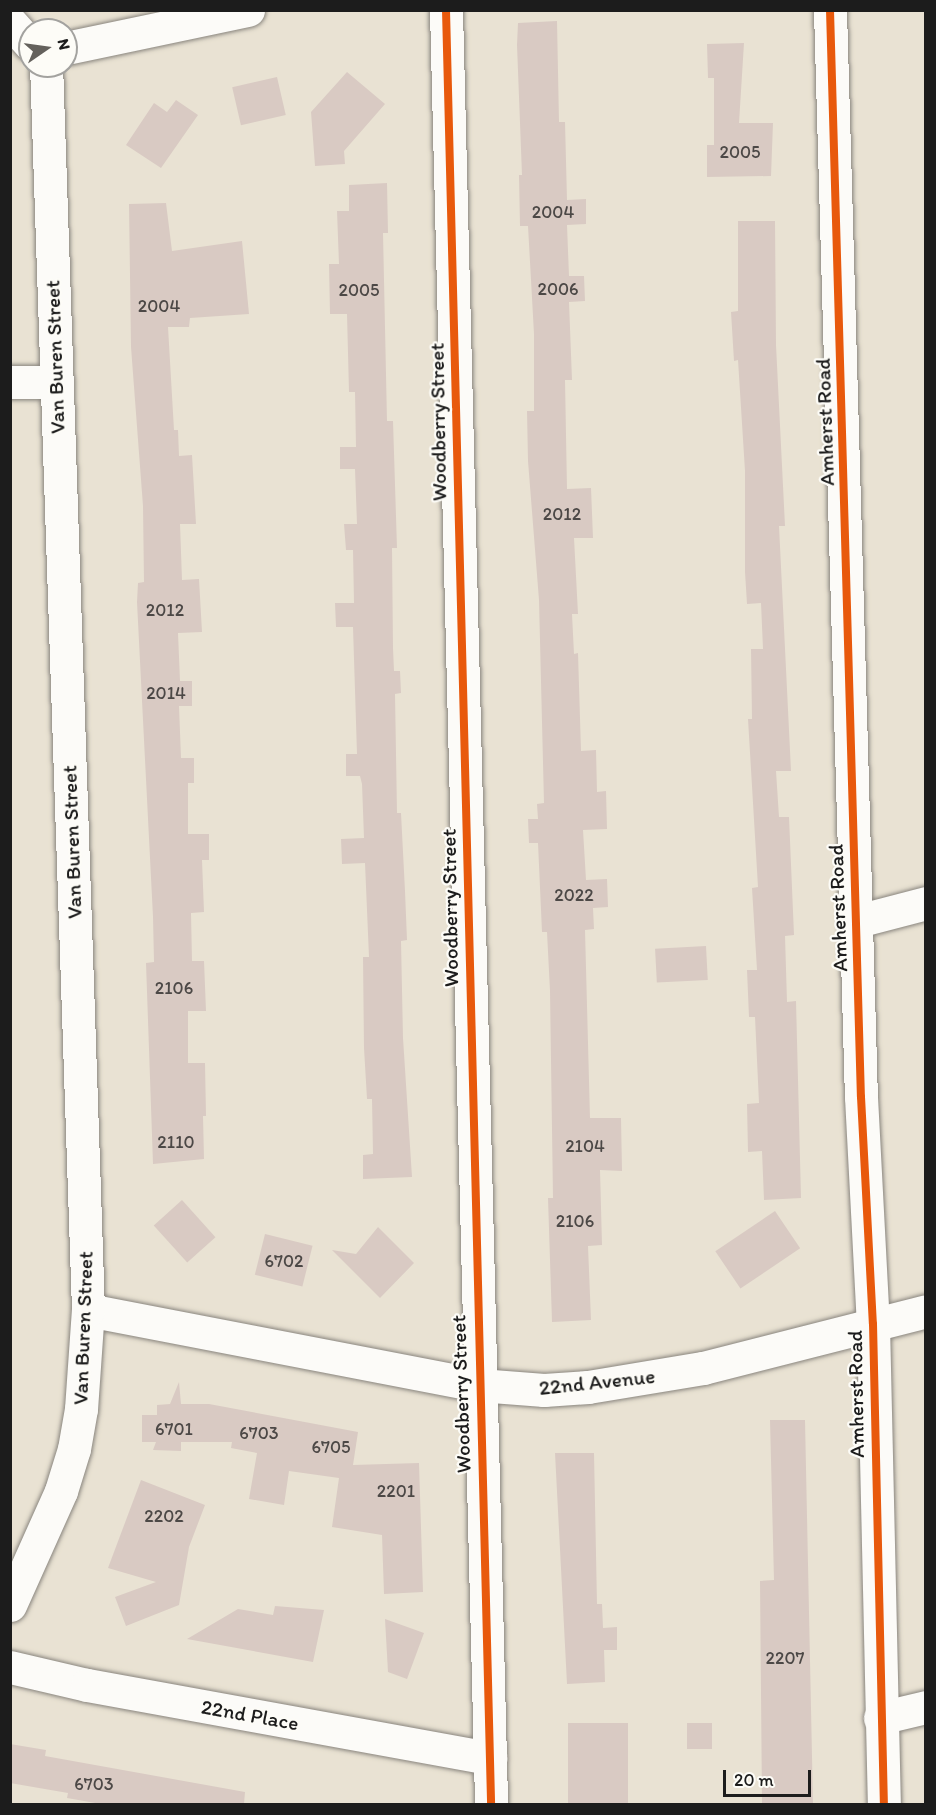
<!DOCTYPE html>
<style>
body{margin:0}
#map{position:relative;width:936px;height:1815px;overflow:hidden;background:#e9e2d3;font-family:Itim,sans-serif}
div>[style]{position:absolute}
.building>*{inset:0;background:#d9cac3;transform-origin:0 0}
.roads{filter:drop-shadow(0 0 2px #89857e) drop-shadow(0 0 2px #89857e)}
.minor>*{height:33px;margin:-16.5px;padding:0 16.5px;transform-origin:16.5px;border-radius:16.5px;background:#fcfbf8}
.cycleway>*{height:8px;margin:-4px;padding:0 4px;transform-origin:4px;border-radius:4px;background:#e8590c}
span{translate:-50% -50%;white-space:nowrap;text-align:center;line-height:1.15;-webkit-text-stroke:4.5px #fdfcf7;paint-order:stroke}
.number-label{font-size:18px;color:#4c4846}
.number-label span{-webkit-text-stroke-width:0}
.street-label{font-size:21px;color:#1c1c1c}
.frame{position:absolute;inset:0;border:12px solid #1c1c1c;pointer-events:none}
.north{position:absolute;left:18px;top:18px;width:60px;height:60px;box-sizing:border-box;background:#fdfcf7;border:2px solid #a3a29f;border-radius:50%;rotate:77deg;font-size:16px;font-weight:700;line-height:24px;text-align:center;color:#1c1c1c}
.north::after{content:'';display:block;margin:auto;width:21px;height:27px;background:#64615c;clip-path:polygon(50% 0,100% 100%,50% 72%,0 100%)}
.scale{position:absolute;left:723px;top:1770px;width:88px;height:27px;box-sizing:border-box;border:3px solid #1c1c1c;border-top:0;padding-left:8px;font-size:18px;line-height:21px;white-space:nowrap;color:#1c1c1c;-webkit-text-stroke:4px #fdfcf7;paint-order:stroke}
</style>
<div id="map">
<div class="building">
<i style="clip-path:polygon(557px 21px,559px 122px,565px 122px,567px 200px,586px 199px,586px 224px,567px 225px,569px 276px,584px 276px,585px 301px,569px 302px,572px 380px,565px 380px,567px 489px,591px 488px,593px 538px,574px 538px,578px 614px,572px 614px,574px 654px,578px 653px,581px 751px,596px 750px,597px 792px,606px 791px,607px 829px,583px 830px,586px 880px,607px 879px,608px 907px,593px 908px,594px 929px,585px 930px,590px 1118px,621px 1118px,622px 1171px,600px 1170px,602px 1245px,588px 1246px,591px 1320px,552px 1322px,548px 1198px,553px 1198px,550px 991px,547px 932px,542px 932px,538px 843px,529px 843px,528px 819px,538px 819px,537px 804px,544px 803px,539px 600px,528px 461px,527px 411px,534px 411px,534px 334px,528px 226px,520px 226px,519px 175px,522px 175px,517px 45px,518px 23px)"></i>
<i style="clip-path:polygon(744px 43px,739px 123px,773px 123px,771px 176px,707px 177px,707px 145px,714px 145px,714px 78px,708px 78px,707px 44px)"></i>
<i style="clip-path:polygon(347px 72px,385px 104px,344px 151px,345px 164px,315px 166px,311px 112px)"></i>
<i style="left:277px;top:77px;width:39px;height:46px;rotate:77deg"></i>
<i style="clip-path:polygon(176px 100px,198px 115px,161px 168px,126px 145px,154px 103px,167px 112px)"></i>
<i style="clip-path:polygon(387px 183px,388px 233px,383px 233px,387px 421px,393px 421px,397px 548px,392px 548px,393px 648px,394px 671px,400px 671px,401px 693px,395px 694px,397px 813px,401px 813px,405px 891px,407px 940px,401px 941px,403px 1038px,412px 1177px,363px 1179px,363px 1155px,373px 1154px,372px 1099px,367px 1099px,364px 1048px,363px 957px,369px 957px,365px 863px,342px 864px,341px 839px,364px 838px,362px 784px,360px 776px,346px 776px,346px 754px,357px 754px,353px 627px,336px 627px,335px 603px,354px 603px,353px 550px,346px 550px,344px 524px,357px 524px,355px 469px,340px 469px,340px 447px,356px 447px,355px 392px,349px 392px,347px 314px,330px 314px,329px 264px,339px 264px,337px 211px,349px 211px,349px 185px)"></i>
<i style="clip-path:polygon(166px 203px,172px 251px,242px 241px,249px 314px,190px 318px,189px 327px,168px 327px,174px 430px,178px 430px,179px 456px,192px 455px,196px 524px,180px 524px,182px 580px,199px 579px,202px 632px,178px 633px,180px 681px,192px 681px,192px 706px,179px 706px,181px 758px,194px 758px,194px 783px,188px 783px,188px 834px,209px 834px,209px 860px,202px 860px,204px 912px,191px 913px,192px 961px,204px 961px,206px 1011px,188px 1011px,188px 1063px,205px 1063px,206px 1116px,203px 1116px,204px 1159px,153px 1164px,146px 963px,154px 962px,153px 917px,137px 602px,138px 583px,144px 582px,143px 506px,131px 347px,129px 204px)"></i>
<i style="clip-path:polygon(738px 221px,775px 221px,776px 345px,785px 526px,779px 526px,791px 771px,776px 771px,779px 817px,789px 817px,794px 935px,785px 936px,787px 1002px,796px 1001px,801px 1198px,764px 1200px,762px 1151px,748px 1152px,747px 1104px,759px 1103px,755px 1017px,749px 1017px,747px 970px,757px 970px,752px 888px,758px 887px,748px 719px,752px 719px,751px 649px,763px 649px,761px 603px,747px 604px,745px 572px,745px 471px,738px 360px,734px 361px,731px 312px,738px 311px)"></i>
<i style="left:706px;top:946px;width:34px;height:51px;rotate:87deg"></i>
<i style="left:182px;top:1200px;width:50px;height:38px;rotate:48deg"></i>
<i style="left:775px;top:1211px;width:45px;height:72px;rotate:56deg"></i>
<i style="clip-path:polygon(378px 1227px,414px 1263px,380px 1298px,332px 1250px,356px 1254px)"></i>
<i style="left:265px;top:1234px;width:49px;height:42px;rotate:14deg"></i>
<i style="clip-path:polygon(179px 1382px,181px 1404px,209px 1404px,358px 1432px,353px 1465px,419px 1463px,423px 1592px,384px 1594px,382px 1535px,332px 1527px,339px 1478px,289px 1471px,284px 1505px,249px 1499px,257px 1453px,231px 1448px,232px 1442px,181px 1442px,181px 1451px,153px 1450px,156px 1442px,142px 1442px,142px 1415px,157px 1415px,157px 1405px,170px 1404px)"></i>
<i style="clip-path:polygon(770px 1420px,805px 1420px,813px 1804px,762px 1804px,760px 1581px,774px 1580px)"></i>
<i style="clip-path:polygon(555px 1453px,594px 1453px,597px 1604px,602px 1604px,603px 1628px,617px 1627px,617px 1650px,604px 1650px,605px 1682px,567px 1684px)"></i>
<i style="clip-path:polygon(141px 1480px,205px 1505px,189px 1547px,179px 1605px,126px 1626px,115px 1597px,156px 1582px,108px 1568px)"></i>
<i style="clip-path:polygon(275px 1606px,324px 1610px,313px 1662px,187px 1639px,238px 1609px,273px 1615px)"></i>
<i style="clip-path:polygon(385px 1619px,424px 1633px,407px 1679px,388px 1672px)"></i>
<i style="left:568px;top:1723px;width:60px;height:81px"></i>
<i style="left:687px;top:1723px;width:25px;height:26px"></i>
<i style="clip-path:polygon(10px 1744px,46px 1750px,45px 1756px,245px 1792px,244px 1804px,101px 1804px,67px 1798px,68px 1793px,10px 1783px)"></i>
</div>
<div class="roads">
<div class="minor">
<i style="left:446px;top:10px;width:1795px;rotate:88.56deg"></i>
<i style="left:830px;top:10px;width:1087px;rotate:88.37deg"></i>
<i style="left:861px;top:1097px;width:227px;rotate:87deg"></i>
<i style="left:873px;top:1324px;width:480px;rotate:88.7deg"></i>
<i style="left:10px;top:22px;width:30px;rotate:48deg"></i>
<i style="left:66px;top:48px;width:186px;rotate:-11.8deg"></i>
<i style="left:10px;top:382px;width:46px"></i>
<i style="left:857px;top:921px;width:71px;rotate:-14.6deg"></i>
<i style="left:88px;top:1310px;width:398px;rotate:10.9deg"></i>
<i style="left:479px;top:1385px;width:65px;rotate:4.4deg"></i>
<i style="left:544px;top:1390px;width:44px;rotate:-3.9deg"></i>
<i style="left:588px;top:1387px;width:117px;rotate:-9.4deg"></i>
<i style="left:703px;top:1368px;width:230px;rotate:-14.3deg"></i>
<i style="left:10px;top:1605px;width:125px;rotate:-65.9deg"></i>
<i style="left:61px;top:1491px;width:44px;rotate:-72.8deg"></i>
<i style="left:74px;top:1449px;width:41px;rotate:-80.1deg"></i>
<i style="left:81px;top:1409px;width:99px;rotate:-86deg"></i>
<i style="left:88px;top:1310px;width:1245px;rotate:-91.93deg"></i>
<i style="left:10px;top:1667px;width:79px;rotate:13.2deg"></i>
<i style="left:87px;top:1685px;width:410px;rotate:10.3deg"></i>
<i style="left:880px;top:1718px;width:47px;rotate:-13.4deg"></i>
</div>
</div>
<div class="cycleway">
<i style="left:446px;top:10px;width:1795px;rotate:88.56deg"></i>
<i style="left:830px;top:10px;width:1087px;rotate:88.37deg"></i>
<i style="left:861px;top:1097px;width:227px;rotate:87deg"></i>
<i style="left:873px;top:1324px;width:480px;rotate:88.7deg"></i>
</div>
<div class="number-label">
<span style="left:740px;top:152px">2005</span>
<span style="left:553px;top:212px">2004</span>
<span style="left:558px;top:289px">2006</span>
<span style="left:359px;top:290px">2005</span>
<span style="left:159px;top:306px">2004</span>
<span style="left:562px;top:514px">2012</span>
<span style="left:165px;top:610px">2012</span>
<span style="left:166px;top:693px">2014</span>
<span style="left:574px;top:895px">2022</span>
<span style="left:174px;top:988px">2106</span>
<span style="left:176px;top:1142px">2110</span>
<span style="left:585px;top:1146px">2104</span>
<span style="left:575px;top:1221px">2106</span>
<span style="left:284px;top:1261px">6702</span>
<span style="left:174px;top:1429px">6701</span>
<span style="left:259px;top:1433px">6703</span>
<span style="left:331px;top:1447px">6705</span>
<span style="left:396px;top:1491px">2201</span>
<span style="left:164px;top:1516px">2202</span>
<span style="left:785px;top:1658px">2207</span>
<span style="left:94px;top:1784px">6703</span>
</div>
<div class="street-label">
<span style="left:55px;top:357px;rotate:-92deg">Van Buren Street</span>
<span style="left:438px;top:422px;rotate:-91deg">Woodberry Street</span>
<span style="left:825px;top:422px;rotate:-92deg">Amherst Road</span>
<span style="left:72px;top:842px;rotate:-92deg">Van Buren Street</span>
<span style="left:450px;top:908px;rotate:-91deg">Woodberry Street</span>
<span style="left:838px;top:908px;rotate:-92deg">Amherst Road</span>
<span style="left:83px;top:1328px;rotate:-88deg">Van Buren Street</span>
<span style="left:597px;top:1382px;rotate:-6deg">22nd Avenue</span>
<span style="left:461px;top:1394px;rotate:-92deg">Woodberry Street</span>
<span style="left:856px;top:1394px;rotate:-91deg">Amherst Road</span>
<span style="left:250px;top:1715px;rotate:10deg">22nd Place</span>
</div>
<div class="frame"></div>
<div class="north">N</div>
<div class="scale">20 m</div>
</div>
